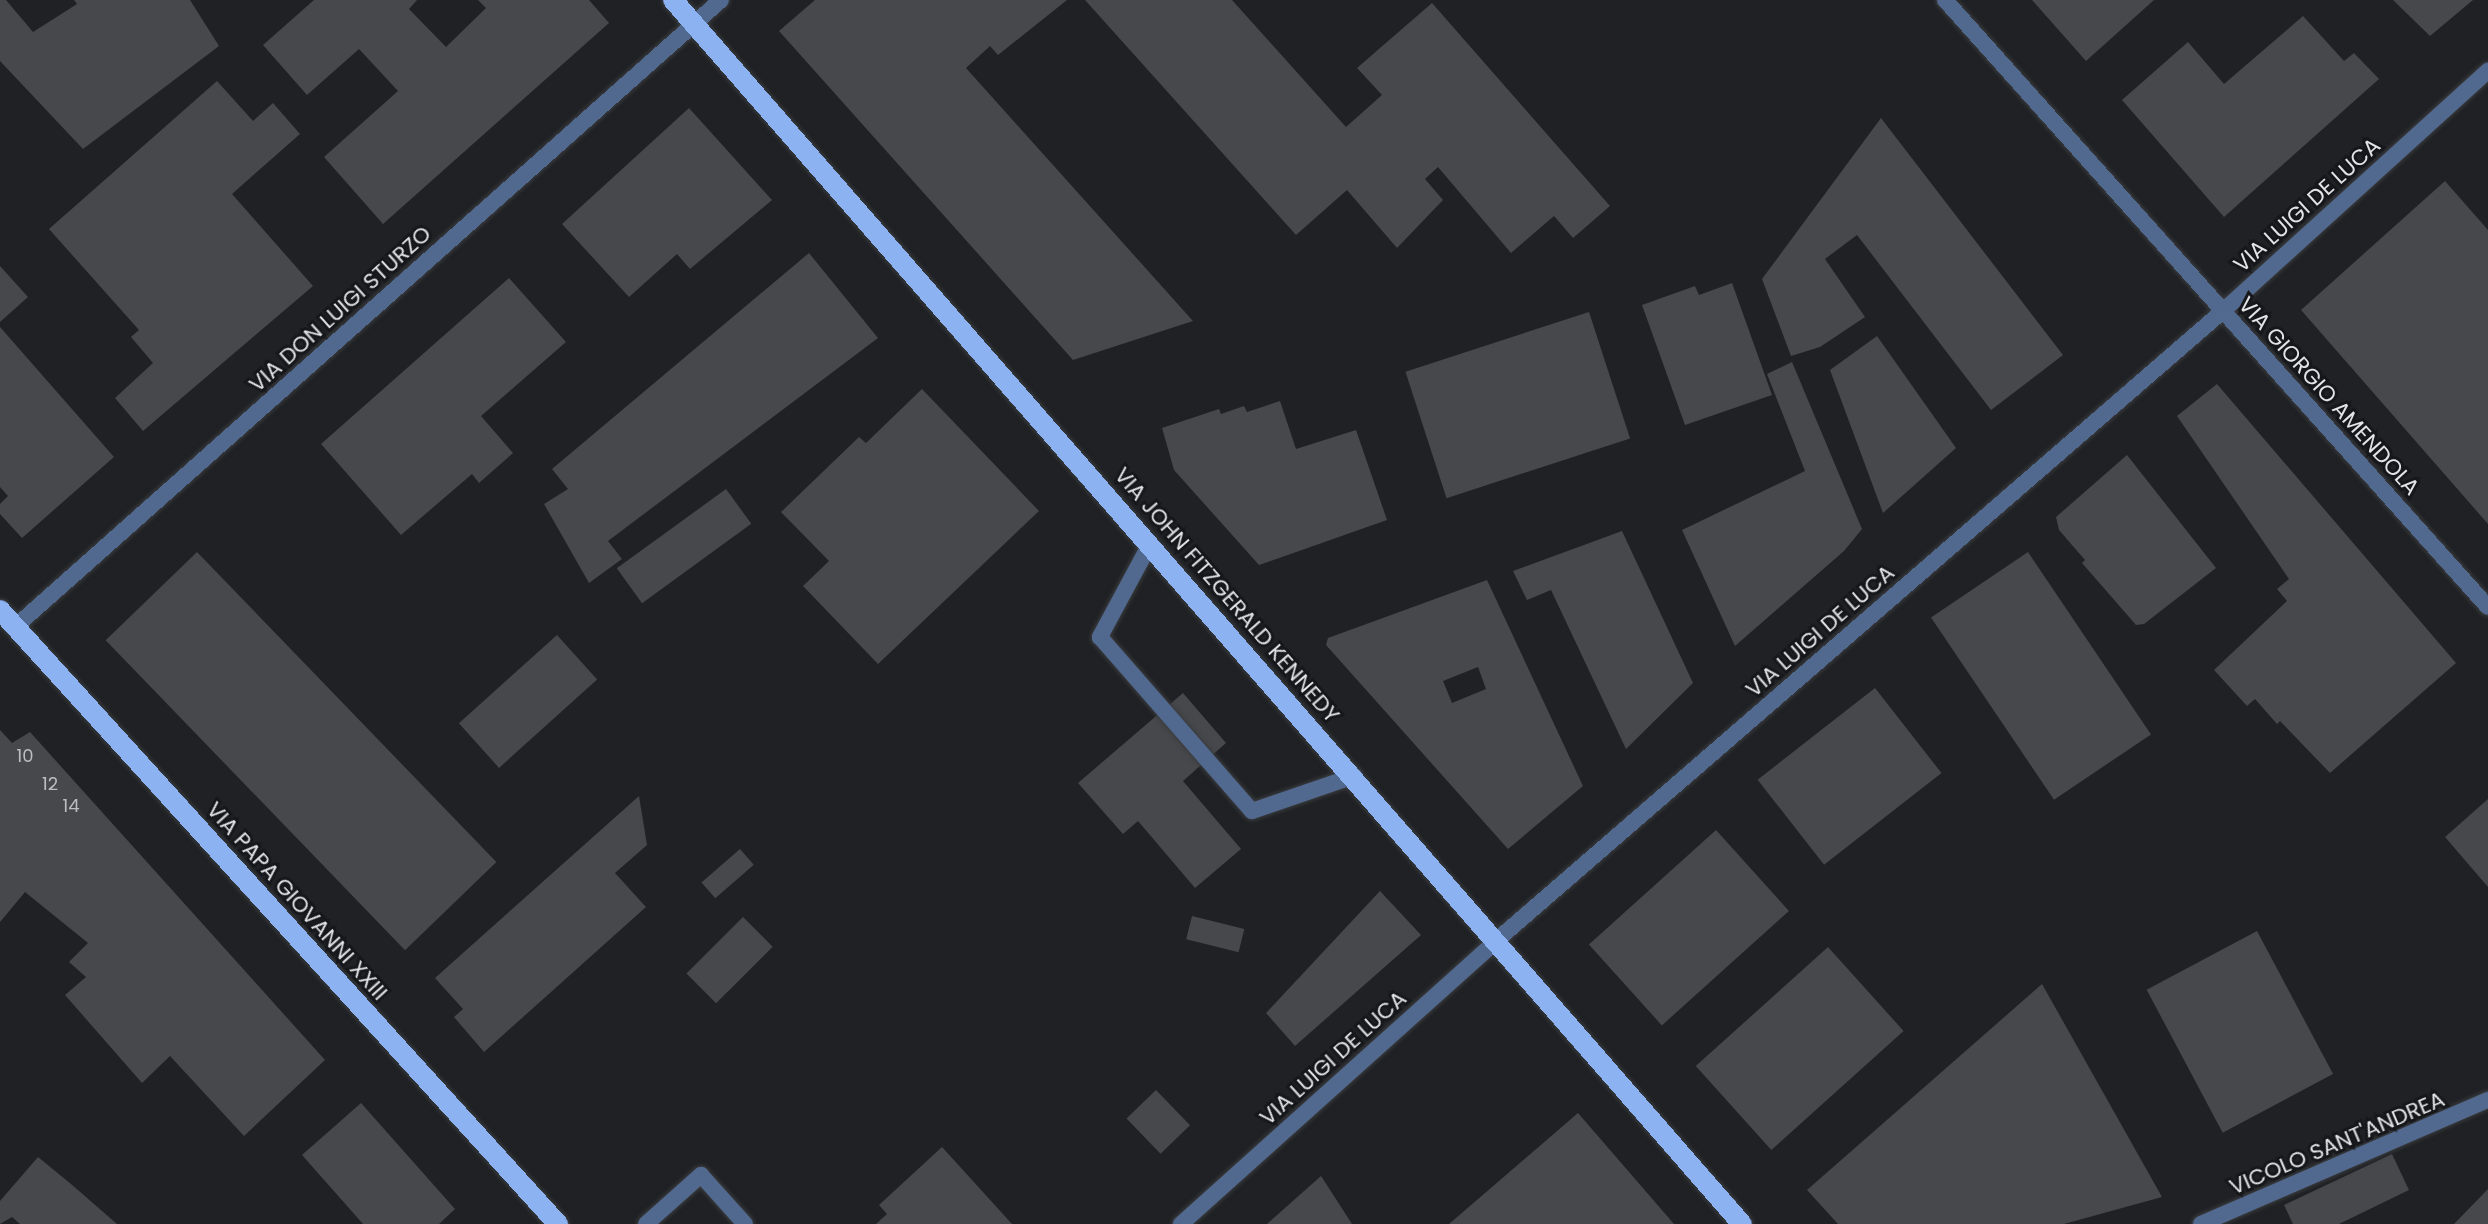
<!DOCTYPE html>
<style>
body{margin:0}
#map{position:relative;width:2488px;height:1224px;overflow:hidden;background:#1f2124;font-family:Poppins,sans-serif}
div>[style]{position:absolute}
.building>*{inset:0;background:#46484b;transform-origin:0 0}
.roads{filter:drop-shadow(0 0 2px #3a3c3f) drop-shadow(0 0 2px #3a3c3f)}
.lane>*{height:16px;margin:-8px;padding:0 8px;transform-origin:8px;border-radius:8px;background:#52698f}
.street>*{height:16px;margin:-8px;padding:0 8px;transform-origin:8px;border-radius:8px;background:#52698f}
.primary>*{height:20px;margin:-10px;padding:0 10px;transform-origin:10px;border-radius:10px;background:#8cb2f2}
span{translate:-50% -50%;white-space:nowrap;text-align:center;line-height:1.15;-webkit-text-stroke:6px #16171a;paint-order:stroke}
.number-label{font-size:18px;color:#bcbdbf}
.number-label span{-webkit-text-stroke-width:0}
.street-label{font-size:22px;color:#e3e4e6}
</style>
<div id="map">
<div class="building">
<i style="clip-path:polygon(0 0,6px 0,33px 32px,77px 4px,74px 0,190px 0,219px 46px,83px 149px,0 61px)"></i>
<i style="clip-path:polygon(314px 0,417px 0,409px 9px,446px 47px,486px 8px,478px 0,589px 0,609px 23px,383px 224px,324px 157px,398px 91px,359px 49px,307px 95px,263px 45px)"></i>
<i style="clip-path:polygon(815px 0,1067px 0,998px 55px,990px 46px,966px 68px,1193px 321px,1073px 360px,779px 31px)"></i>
<i style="clip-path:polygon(1085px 0,1232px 0,1346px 127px,1382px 95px,1357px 68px,1432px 3px,1610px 206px,1573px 238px,1554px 216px,1511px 253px,1438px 167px,1425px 179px,1443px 200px,1397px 248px,1347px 190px,1296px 235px)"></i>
<i style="clip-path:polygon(2032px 0,2154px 0,2086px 61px)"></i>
<i style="clip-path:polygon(2393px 0,2473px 0,2430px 36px)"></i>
<i style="clip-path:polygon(2303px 16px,2344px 61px,2354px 53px,2379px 79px,2224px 217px,2122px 100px,2188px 42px,2224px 84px)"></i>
<i style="clip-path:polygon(217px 81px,253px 121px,273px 103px,300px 134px,232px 194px,313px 286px,143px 431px,115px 398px,153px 363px,131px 337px,139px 330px,49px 229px)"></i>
<i style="clip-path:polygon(689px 108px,772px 200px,690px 269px,677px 254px,629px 297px,562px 224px)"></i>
<i style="clip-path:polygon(1881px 118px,2063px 355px,1991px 410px,1857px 235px,1825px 259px,1865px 317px,1820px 347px,1791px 356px,1762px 279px)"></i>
<i style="clip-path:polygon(2445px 181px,2488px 230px,2488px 524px,2301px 310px)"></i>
<i style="clip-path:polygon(809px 253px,878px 338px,608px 541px,622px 559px,589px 583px,544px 504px,568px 489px,552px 469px)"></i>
<i style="clip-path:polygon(0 266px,28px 297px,0 322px)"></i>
<i style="clip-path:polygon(509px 278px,566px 342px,481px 416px,513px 453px,479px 483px,472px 474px,401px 535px,321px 444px)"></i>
<i style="clip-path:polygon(1732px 283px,1772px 395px,1685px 425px,1642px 305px,1695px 286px,1699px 295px)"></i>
<i style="left:1589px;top:312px;width:133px;height:193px;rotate:72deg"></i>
<i style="clip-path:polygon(0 327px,114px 457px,22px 538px,0 514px,0 504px,8px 496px,0 487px)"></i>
<i style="clip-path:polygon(1877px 336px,1956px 448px,1883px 513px,1830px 370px)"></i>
<i style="clip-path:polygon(1792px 362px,1862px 529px,1844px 551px,1735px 646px,1682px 530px,1805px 471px,1767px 374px)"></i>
<i style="clip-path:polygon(2217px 384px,2456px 663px,2330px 773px,2280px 721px,2277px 724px,2255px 699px,2247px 706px,2214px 670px,2287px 601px,2277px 589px,2289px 579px,2177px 416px)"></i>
<i style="clip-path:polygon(922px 389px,1039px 511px,878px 664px,803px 586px,829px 561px,781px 512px,859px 437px,866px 443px)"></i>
<i style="clip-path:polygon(1280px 401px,1296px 449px,1356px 430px,1387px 520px,1259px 565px,1174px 470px,1162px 428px,1219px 409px,1221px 414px,1244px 406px,1247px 412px)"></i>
<i style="clip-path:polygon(2127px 455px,2216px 568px,2144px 624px,2136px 625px,2082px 563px,2085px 560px,2059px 530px,2056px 517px)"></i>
<i style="left:726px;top:489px;width:43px;height:135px;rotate:54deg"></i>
<i style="clip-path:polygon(1622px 531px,1693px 683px,1626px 749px,1551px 590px,1527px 600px,1513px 571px)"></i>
<i style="left:197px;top:552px;width:431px;height:127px;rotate:46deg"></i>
<i style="left:2028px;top:552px;width:220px;height:117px;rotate:56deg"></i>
<i style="clip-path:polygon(evenodd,1487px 580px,1583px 786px,1508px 849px,1326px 645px,1328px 638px,1487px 580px,1478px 667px,1486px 689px,1452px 703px,1443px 681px,1478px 667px)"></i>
<i style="left:557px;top:635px;width:60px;height:132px;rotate:48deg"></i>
<i style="left:1875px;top:688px;width:108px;height:149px;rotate:52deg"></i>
<i style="clip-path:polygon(1183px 693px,1226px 743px,1183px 781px,1241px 849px,1195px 888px,1138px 821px,1123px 834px,1078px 783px)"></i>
<i style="clip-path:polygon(0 730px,12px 743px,30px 732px,325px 1060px,244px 1136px,170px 1056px,142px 1083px,65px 995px,86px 977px,69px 962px,88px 943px,25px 892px,0 922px)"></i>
<i style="clip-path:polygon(639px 796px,647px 845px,615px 873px,646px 907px,484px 1052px,454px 1017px,463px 1009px,435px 978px)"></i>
<i style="clip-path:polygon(2488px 799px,2488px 887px,2445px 837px)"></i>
<i style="left:1716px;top:830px;width:109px;height:171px;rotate:48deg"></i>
<i style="left:740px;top:849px;width:21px;height:51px;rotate:49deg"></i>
<i style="clip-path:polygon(1380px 891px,1421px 935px,1295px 1046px,1266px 1013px)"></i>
<i style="left:1192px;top:916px;width:54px;height:24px;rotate:14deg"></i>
<i style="left:743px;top:917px;width:42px;height:80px;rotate:45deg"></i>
<i style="left:2257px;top:931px;width:162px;height:125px;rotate:62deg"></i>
<i style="left:1828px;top:947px;width:113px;height:178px;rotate:48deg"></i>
<i style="clip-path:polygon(2042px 984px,2162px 1197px,2064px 1224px,1838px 1224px,1807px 1190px)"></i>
<i style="left:1156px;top:1090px;width:49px;height:41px;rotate:46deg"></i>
<i style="clip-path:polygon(361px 1103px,455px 1209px,439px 1224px,363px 1224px,302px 1155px)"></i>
<i style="clip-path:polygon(1578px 1113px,1674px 1224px,1449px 1224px)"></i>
<i style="clip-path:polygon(942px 1147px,1012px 1224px,876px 1224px,887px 1214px,879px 1205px)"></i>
<i style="clip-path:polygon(2392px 1154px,2409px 1190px,2339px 1224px,2293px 1224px,2284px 1205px)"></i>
<i style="clip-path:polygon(38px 1157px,71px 1184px,117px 1224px,20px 1224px,12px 1217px,0 1224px,0 1201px)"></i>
<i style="clip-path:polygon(1321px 1176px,1352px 1224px,1267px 1224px)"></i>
<i style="clip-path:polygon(2488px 1189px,2488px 1224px,2454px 1224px)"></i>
</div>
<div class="roads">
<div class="lane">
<i style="left:1150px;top:544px;width:106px;rotate:118.3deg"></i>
<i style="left:1100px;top:637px;width:231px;rotate:48.9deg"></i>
<i style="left:1252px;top:811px;width:108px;rotate:-18.9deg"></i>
<i style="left:646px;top:1224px;width:74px;rotate:-41.7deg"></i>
<i style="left:701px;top:1175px;width:66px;rotate:48.1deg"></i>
</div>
<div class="street">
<i style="left:1945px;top:0;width:814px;rotate:48.19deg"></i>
<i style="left:15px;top:627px;width:944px;rotate:-41.61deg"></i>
<i style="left:1181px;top:1224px;width:425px;rotate:-41.9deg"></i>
<i style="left:1497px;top:940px;width:961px;rotate:-40.91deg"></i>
<i style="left:2223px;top:311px;width:358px;rotate:-42.2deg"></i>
<i style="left:2201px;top:1224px;width:313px;rotate:-23.4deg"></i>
</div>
<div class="primary">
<i style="left:673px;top:0;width:1625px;rotate:48.87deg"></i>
<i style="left:0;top:610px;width:830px;rotate:47.74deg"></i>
</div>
</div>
<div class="number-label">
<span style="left:25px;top:756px">10</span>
<span style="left:50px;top:784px">12</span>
<span style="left:71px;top:806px">14</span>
</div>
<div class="street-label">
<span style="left:2307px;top:205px;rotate:-42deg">VIA LUIGI DE LUCA</span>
<span style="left:340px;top:309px;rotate:-42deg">VIA DON LUIGI STURZO</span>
<span style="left:2329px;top:396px;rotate:48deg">VIA GIORGIO AMENDOLA</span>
<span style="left:1227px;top:595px;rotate:49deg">VIA JOHN FITZGERALD KENNEDY</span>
<span style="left:1820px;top:631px;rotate:-41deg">VIA LUIGI DE LUCA</span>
<span style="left:297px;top:901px;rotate:48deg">VIA PAPA GIOVANNI XXIII</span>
<span style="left:1333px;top:1058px;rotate:-42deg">VIA LUIGI DE LUCA</span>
<span style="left:2337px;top:1143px;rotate:-23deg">VICOLO SANT'ANDREA</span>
</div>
</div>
